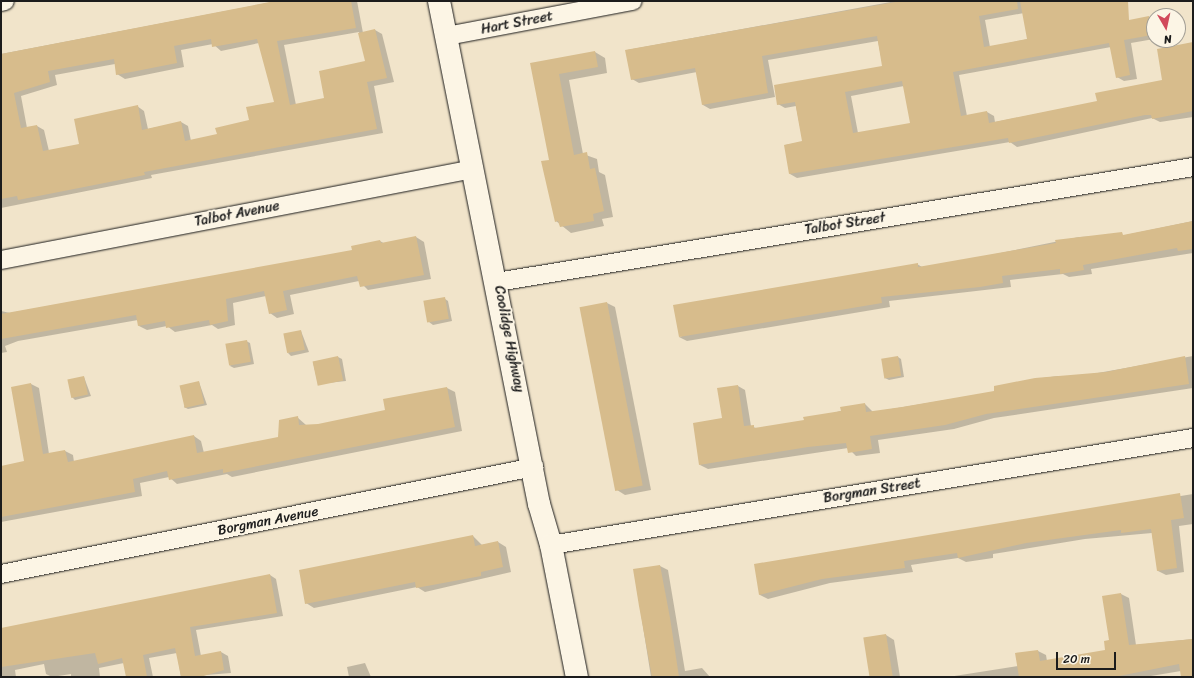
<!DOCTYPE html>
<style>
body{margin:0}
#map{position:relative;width:1194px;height:678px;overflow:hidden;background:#f1e4ca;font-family:Sriracha,sans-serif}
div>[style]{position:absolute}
.shadow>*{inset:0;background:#0003}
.building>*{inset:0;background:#d7bc8c;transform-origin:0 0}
.roads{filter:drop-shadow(0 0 1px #1c1c1c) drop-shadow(0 0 1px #1c1c1c)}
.minor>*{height:18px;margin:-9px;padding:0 9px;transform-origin:9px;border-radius:9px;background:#fcf5e5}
.secondary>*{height:22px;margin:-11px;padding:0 11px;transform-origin:11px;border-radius:11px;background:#fcf5e5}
span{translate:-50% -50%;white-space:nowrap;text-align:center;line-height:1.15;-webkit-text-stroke:4px #fcf5e5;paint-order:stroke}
.street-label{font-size:14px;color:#1c1c1c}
.frame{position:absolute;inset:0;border:2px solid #1c1c1c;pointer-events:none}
.north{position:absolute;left:1146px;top:8px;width:40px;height:40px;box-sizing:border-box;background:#fcf5e5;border:1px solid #a29e95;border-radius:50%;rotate:171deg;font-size:11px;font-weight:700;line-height:16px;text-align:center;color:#1c1c1c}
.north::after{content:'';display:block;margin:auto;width:14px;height:18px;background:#d1495b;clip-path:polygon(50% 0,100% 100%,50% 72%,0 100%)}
.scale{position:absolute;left:1056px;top:652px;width:60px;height:18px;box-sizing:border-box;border:2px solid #1c1c1c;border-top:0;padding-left:5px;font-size:12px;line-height:14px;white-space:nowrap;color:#1c1c1c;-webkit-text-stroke:3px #fcf5e5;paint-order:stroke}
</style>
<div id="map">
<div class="shadow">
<i style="clip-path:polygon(evenodd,278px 1px,357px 1px,363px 33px,375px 30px,382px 34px,394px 82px,374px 86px,383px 133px,151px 175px,152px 178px,1px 208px,1px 54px,278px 1px,359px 32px,366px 61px,326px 99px,296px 105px,284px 45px,359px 32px,278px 1px,259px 43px,275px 102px,250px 121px,218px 135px,191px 141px,188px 126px,181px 122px,148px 129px,144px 111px,137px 106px,80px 145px,49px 151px,44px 130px,37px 126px,27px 128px,21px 96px,57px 85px,55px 75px,115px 64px,117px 74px,125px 79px,184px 67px,181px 50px,213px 44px,221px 51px,259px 43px)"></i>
<i style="clip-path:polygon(evenodd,896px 1px,1093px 1px,1098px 27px,1149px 18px,1154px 21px,1154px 39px,1131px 43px,1137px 79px,1124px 81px,1117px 77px,1111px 47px,959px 75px,967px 116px,987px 112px,994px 116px,995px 122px,1098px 102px,1164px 81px,1193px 43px,1193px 117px,1160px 122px,1152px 118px,1017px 147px,1010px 142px,797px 178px,790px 174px,785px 145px,803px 142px,796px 106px,785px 108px,778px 104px,883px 67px,878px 41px,768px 60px,775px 97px,710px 109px,703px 105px,697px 72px,639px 83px,632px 79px,627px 50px,896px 1px,1024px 13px,1028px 39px,990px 47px,985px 20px,1024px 13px,896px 1px,904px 86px,911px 124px,858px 133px,851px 96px,904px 86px)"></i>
<i style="clip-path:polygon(595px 52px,605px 58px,607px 73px,569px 80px,583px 154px,597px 159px,599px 172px,605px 175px,613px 217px,602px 219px,604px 226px,571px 233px,556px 221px,550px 160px,531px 64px)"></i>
<i style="clip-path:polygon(1193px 221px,1193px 253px,1091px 269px,1092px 274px,1069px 277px,1063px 274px,1010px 280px,1011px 287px,889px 301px,890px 307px,687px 341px,679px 337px,917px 264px,922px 267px,976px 258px,1079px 237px,1126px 235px)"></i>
<i style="clip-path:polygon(416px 237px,424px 242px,431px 279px,368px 290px,359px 281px,290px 295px,294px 314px,277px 318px,270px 313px,266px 296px,233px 303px,235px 325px,218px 329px,212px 325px,175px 332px,167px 326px,147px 330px,139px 326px,138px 320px,18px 341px,5px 346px,7px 352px,1px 353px,1px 311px,10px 313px,353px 251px,380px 241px,385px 244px)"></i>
<i style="clip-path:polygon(445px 299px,448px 301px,452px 321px,433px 325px,429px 322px)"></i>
<i style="clip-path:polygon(607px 303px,615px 307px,651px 490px,625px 495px,617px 490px)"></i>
<i style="clip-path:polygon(301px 331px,309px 352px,291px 356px,288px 353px)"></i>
<i style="clip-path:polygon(246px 341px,250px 343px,254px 364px,234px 368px,230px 366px)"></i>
<i style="clip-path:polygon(1193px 356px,1193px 388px,994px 418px,954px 429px,878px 440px,880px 453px,856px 456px,848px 448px,708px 469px,700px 465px,738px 386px,745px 390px,751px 426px,758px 429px,805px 421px,865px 404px,873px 412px,995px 392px,1035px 379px,1058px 376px,1064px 379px)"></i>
<i style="clip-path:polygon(338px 357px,342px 359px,346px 381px,318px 384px,313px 362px)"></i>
<i style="clip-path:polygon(898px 357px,901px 359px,904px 377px,889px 380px,885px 378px)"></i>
<i style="clip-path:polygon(84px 377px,91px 396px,75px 400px,72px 397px)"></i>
<i style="clip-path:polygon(199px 382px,207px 405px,188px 409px,184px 407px)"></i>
<i style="clip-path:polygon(31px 384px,39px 388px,49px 454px,65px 451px,73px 455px,74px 462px,194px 436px,201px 441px,204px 453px,279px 438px,297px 417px,306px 425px,319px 425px,386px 411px,447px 388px,455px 392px,462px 431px,232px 477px,227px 474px,177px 484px,169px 477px,140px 483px,142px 496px,1px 522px,1px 467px,25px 462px)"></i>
<i style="clip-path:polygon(1193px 494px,1193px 524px,1179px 526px,1184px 572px,1166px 575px,1158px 571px,1152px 533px,1085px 539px,993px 554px,993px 558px,966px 562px,958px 558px,911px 565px,913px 572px,830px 583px,768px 599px,760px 595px,755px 565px)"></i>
<i style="clip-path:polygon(473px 536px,482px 545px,498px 542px,506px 547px,511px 572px,425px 592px,417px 587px,314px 608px,306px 603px)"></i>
<i style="clip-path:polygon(660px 566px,668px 570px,685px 671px,702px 668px,710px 677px,651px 677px,634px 570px)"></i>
<i style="clip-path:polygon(270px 575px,276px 579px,283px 616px,196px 630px,201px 656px,221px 652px,228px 656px,231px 673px,181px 677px,177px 653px,149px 658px,153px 677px,127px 677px,124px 663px,99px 668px,100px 677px,71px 677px,71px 674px,52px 677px,46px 674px,44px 664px,15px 670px,16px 677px,1px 677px,1px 629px)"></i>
<i style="clip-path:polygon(1121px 594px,1129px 598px,1136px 645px,1193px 639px,1193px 669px,1145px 677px,948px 677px,1018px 666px,1038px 651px,1046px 655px,1047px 661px,1106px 651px)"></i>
<i style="clip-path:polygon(886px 635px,894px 640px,900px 677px,871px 677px)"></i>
<i style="clip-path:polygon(365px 663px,371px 677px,349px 677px,347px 667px)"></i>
</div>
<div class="building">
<i style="clip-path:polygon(evenodd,275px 1px,351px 1px,356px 28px,277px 41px,290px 105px,324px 98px,319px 71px,365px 61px,358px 33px,375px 29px,387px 78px,367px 82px,377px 129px,144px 172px,145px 175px,18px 200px,17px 196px,1px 199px,1px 54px,275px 1px,211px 39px,212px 47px,257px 39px,274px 102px,246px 107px,249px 120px,215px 128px,217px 134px,185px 141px,181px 121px,142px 130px,138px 105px,74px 119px,79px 144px,43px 151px,37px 125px,21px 128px,14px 93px,50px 82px,48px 71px,114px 59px,116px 75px,177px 63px,174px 46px,211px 39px)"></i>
<i style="clip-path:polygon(evenodd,901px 1px,1017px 1px,1018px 9px,979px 16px,984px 47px,1027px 39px,1020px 1px,1128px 1px,1129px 20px,1149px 16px,1152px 35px,1124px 40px,1130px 75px,1116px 78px,1109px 43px,953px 72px,961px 116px,987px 111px,989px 123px,1097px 101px,1095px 93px,1162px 80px,1157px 49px,1193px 42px,1193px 111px,1152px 119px,1151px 115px,1145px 115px,1009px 143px,1008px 138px,789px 174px,784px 145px,802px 141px,795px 102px,777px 105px,774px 85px,882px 66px,877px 36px,762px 56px,768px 93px,702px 105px,695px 68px,631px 80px,625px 50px,901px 1px,902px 81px,910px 123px,853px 133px,845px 92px,902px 81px)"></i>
<i style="clip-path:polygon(595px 51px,598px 67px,559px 74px,574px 155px,587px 152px,590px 169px,595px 168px,604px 211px,593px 214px,594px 221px,560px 227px,558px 221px,555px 222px,541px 161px,549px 160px,530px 63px)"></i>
<i style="clip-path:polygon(1193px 221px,1193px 249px,1178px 251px,1177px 248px,1083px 265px,1084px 270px,1060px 274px,1060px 269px,1002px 276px,1003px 283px,980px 287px,881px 297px,882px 303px,679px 337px,673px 305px,918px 263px,918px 267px,975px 257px,1056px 243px,1055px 240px,1122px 232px,1123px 235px)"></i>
<i style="clip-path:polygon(416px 236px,424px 275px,360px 287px,357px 276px,283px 291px,287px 310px,269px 314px,264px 291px,226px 299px,228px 321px,210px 325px,209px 320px,166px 328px,165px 321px,138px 326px,136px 315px,1px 339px,1px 314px,352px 250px,351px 246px,380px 240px,381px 243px)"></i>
<i style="left:445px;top:297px;width:22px;height:22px;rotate:80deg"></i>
<i style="left:607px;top:302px;width:187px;height:28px;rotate:79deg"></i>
<i style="left:301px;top:330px;width:20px;height:18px;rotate:79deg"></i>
<i style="left:247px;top:340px;width:22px;height:22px;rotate:80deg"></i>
<i style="left:338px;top:356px;width:25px;height:26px;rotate:78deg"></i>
<i style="left:898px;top:356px;width:20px;height:17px;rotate:81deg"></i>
<i style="clip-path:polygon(1185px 356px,1189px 384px,986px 414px,945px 425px,870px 436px,872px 449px,848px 453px,846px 443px,808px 447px,699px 465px,693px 423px,722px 418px,717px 388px,738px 385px,744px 426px,754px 425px,754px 428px,804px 420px,803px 417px,841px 411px,840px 407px,865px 403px,866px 412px,902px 407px,994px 391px,994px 386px,1035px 378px,1106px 372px)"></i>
<i style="left:84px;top:376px;width:19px;height:17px;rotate:78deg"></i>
<i style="left:199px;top:381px;width:23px;height:20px;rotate:77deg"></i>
<i style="clip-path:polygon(31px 383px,43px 454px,65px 450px,68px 462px,194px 435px,197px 453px,278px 437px,279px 420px,298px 416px,299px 425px,318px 424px,385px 410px,383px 399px,447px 387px,455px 427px,223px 473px,223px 469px,169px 480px,167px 471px,133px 479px,135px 492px,1px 517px,1px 466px,24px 461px,11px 387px)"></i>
<i style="clip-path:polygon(1180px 493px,1184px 518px,1171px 520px,1177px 568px,1157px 571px,1151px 529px,1121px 533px,1121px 530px,1026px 543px,958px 558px,957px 553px,904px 561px,905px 568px,822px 579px,759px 595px,754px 564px)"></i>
<i style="clip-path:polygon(473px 535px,475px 546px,498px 541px,503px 567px,481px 572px,481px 576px,416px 588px,415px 582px,305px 604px,299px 570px)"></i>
<i style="clip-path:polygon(660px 565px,670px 618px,679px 677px,652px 677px,639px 606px,633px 569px)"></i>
<i style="clip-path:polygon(270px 574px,277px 613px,190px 627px,195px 656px,221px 651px,224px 670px,200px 677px,181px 677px,175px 648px,143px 655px,147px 677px,126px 677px,122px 658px,98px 664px,95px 653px,1px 667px,1px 628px)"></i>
<i style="clip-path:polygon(1121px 593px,1129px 645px,1193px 639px,1193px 677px,1181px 677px,1179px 664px,1114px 677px,1019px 677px,1015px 653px,1038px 650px,1040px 661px,1105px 650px,1104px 641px,1109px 640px,1102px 596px)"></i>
<i style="left:886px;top:634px;width:44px;height:23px;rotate:81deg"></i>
</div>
<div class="roads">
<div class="minor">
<i style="left:1px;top:2px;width:4px;rotate:-14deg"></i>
<i style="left:447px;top:36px;width:189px;rotate:-10.7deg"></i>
<i style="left:1px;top:260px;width:480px;rotate:-10.9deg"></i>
<i style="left:497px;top:282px;width:705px;rotate:-9.38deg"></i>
<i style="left:551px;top:545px;width:651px;rotate:-9.46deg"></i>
<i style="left:1px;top:574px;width:544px;rotate:-11.35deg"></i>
</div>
<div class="secondary">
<i style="left:439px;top:1px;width:513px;rotate:78.76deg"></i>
<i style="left:539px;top:504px;width:43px;rotate:73.7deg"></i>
<i style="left:551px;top:545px;width:135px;rotate:78.9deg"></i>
</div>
</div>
<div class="street-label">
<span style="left:517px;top:23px;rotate:-11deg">Hart Street</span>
<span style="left:237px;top:214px;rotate:-11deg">Talbot Avenue</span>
<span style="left:845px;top:224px;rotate:-9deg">Talbot Street</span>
<span style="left:509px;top:339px;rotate:79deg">Coolidge Highway</span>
<span style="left:872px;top:491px;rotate:-9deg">Borgman Street</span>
<span style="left:268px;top:521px;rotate:-11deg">Borgman Avenue</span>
</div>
<div class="frame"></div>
<div class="north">N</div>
<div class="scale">20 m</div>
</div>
